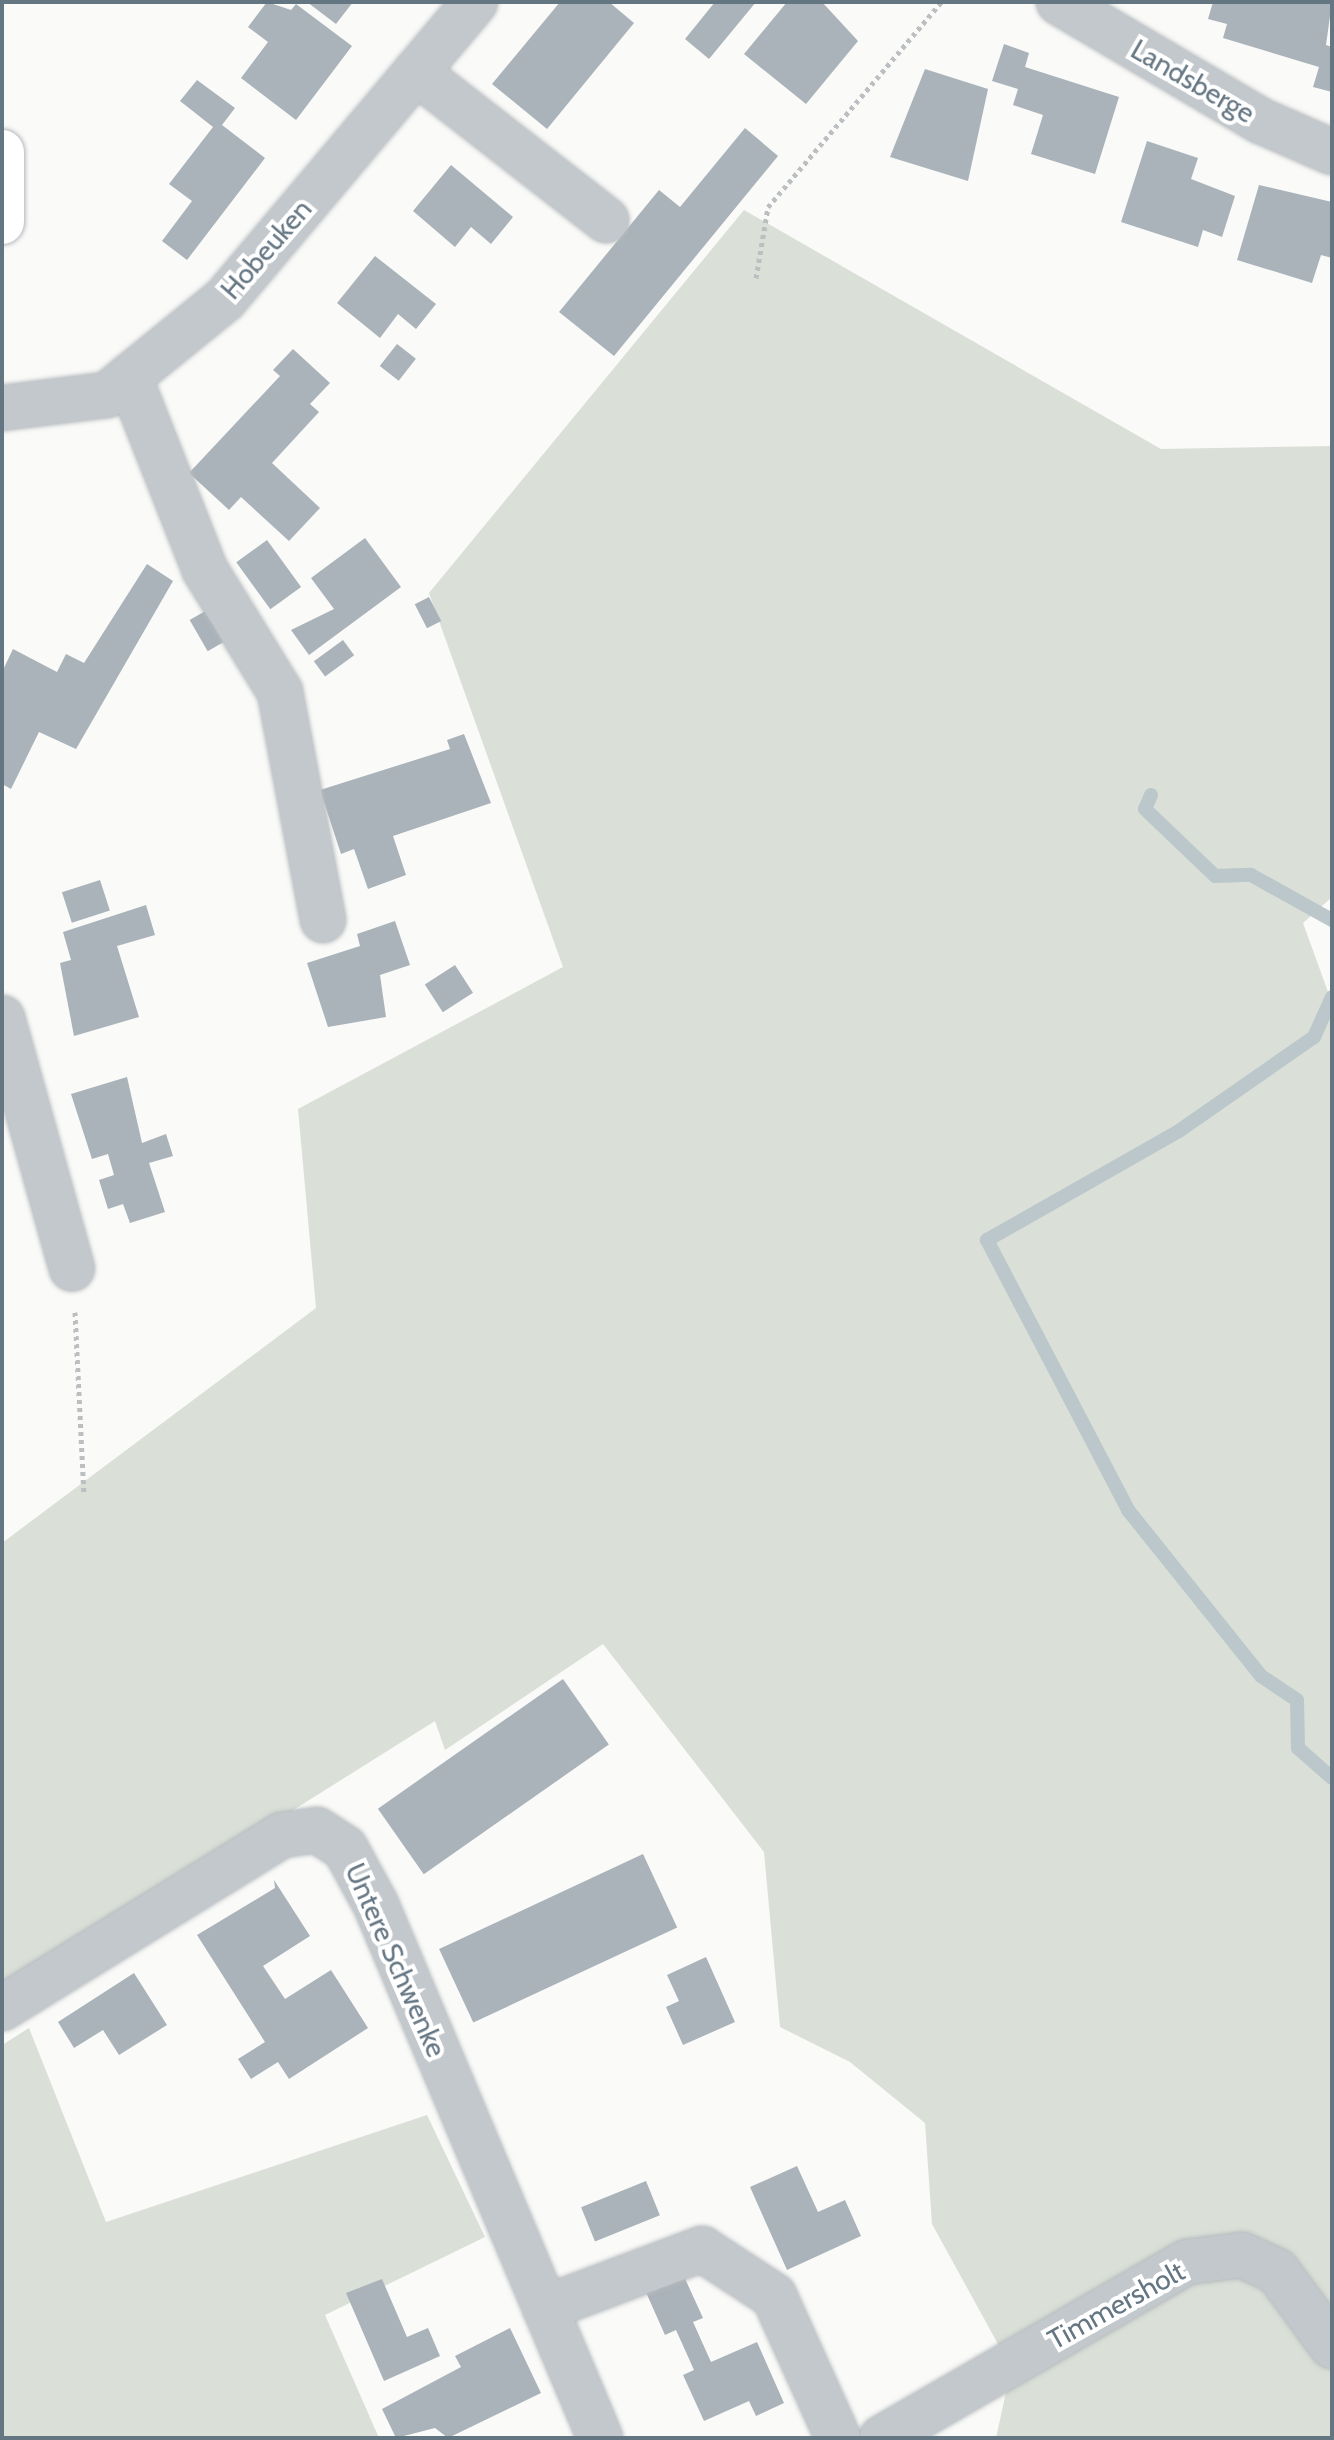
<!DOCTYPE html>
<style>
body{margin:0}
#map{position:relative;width:1334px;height:2440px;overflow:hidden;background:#fafaf8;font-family:Cabin,sans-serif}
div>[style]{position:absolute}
.green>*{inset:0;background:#dadfd7}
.stream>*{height:14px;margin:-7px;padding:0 7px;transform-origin:7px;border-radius:7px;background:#bbc7cb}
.building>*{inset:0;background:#aab3b9;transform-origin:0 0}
.path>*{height:5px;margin-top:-2.5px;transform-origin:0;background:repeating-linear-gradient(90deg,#bbbfc2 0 4px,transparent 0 8px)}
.roads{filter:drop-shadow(0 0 2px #b5babe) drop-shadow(0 0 2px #b5babe)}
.minor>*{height:44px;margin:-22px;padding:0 22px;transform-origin:22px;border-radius:22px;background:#c3c8cc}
.major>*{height:44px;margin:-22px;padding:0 22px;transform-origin:22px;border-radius:22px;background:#fff}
span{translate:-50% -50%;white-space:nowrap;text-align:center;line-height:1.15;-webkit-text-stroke:8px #fff;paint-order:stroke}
.street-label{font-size:28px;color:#657683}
.frame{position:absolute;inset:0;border:4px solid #657683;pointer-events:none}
</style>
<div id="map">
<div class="green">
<i style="clip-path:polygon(744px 210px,1161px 449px,1332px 446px,1332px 897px,1303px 923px,1332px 1003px,1332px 2333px,1242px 2247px,1004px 2355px,932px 2224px,925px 2123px,850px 2062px,780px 2027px,764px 1852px,603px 1644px,445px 1750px,435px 1721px,2px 1993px,2px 1543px,316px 1308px,298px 1109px,563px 967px,429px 593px)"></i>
<i style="clip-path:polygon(29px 2028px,106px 2222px,427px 2115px,485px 2237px,325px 2315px,379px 2438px,2px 2438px,2px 2045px)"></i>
<i style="clip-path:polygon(1246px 2265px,1332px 2364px,1332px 2438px,996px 2438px,1008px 2383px,1192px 2270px)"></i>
</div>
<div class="stream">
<i style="left:1151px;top:795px;width:15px;rotate:113deg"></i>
<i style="left:1145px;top:809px;width:97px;rotate:43.7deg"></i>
<i style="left:1215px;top:876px;width:36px;rotate:-2deg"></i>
<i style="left:1251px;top:875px;width:93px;rotate:29.1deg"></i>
<i style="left:1332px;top:997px;width:44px;rotate:114.2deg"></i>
<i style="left:1314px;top:1037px;width:165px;rotate:145.2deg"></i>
<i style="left:1179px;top:1131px;width:221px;rotate:150.4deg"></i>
<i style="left:987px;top:1240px;width:305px;rotate:62.4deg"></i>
<i style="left:1128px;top:1510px;width:213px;rotate:51.3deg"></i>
<i style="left:1261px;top:1676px;width:43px;rotate:33.7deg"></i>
<i style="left:1297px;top:1700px;width:48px;rotate:88.8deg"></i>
<i style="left:1298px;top:1748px;width:45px;rotate:41.4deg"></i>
</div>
<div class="building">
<i style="clip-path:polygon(267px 2px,291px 10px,296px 4px,352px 46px,296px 120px,241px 78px,268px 42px,248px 27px)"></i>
<i style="clip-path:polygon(307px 2px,353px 2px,336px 24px)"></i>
<i style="clip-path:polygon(560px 2px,609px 2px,634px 23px,547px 129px,492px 84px)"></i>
<i style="clip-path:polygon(715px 2px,756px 2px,709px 59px,685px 39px)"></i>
<i style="clip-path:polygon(787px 2px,822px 2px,858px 41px,806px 104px,744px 54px)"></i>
<i style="clip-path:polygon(1213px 2px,1332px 2px,1326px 45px,1332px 47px,1332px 92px,1313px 87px,1319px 67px,1223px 38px,1227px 24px,1208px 19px)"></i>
<i style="clip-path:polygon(1004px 44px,1029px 53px,1025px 67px,1119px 97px,1095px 174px,1031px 154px,1043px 115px,1013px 105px,1018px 89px,992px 81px)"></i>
<i style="clip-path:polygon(925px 69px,988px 89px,968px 181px,890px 157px)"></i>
<i style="clip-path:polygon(197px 80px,235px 108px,222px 125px,265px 158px,187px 260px,162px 241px,192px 201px,169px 184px,213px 127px,180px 101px)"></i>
<i style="clip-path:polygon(745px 128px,778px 156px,614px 356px,559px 312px,659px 190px,680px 207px)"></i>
<i style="clip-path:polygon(1147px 141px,1198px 158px,1191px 179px,1235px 196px,1222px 237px,1203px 230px,1198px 247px,1121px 222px)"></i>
<i style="clip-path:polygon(451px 165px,513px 217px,491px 244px,471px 227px,455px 247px,413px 211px)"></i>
<i style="clip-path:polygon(1259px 185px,1332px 202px,1332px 258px,1321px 255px,1312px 283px,1237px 260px)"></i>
<i style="clip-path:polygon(375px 256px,436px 304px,416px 329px,398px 314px,380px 338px,337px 303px)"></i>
<i style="left:397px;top:344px;width:24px;height:28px;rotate:38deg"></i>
<i style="clip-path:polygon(293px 349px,330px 383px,310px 404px,319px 412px,272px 463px,320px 508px,289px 541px,241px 497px,229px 510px,189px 473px,280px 376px,273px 370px)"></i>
<i style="clip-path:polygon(365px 538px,401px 587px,309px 655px,291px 630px,334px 609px,311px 578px)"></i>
<i style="left:267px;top:540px;width:58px;height:38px;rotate:54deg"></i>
<i style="clip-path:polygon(147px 564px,173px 581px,76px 749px,39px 732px,11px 789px,2px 784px,2px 672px,13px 649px,57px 672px,66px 654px,84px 663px)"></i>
<i style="left:429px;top:597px;width:27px;height:16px;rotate:63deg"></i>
<i style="left:207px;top:610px;width:36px;height:20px;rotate:60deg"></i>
<i style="left:343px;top:640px;width:19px;height:36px;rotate:54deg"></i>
<i style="clip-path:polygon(464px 734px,491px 803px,393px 836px,406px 875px,368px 889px,354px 849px,341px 854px,320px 790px,450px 749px,447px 740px)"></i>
<i style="left:100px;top:880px;width:32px;height:40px;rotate:72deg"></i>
<i style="clip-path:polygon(146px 905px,155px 935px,117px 946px,139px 1017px,74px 1036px,60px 963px,71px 960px,63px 932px)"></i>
<i style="clip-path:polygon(395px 921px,410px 965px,380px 975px,386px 1017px,328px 1027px,307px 963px,360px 946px,357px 934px)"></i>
<i style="left:455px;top:965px;width:33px;height:36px;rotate:57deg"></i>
<i style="clip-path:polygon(127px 1077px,142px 1143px,166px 1134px,173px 1156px,149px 1163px,165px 1212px,130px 1223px,123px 1204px,108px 1209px,99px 1180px,114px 1175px,108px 1154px,92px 1159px,71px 1094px)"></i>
<i style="left:563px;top:1679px;width:80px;height:226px;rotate:55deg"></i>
<i style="left:643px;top:1854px;width:81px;height:225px;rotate:65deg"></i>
<i style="clip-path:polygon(274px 1880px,310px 1936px,263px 1966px,285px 1999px,331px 1970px,368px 2028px,289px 2079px,278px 2062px,251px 2079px,238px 2059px,265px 2042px,197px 1935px,275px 1888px)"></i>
<i style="clip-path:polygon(706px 1957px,735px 2022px,683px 2045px,666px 2007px,679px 2001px,667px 1975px)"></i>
<i style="clip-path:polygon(134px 1973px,167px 2025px,119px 2055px,103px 2030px,74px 2048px,58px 2022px)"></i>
<i style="clip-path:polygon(797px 2166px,818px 2212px,845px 2200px,861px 2236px,787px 2270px,750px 2187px)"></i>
<i style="left:646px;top:2181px;width:37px;height:70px;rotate:68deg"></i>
<i style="clip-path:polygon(677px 2261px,703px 2318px,693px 2322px,711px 2362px,757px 2342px,784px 2403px,756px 2416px,749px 2401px,704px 2421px,683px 2375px,694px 2370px,676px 2330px,665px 2335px,640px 2279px)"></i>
<i style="clip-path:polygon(382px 2279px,407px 2337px,428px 2328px,440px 2356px,384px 2381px,346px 2293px)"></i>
<i style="clip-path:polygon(510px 2328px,541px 2393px,448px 2438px,435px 2428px,396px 2438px,382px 2409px,461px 2367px,455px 2356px)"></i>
</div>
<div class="path">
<i style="left:756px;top:278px;width:72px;rotate:-80.4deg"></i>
<i style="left:768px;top:207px;width:268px;rotate:-49.8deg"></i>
<i style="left:75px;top:1312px;width:183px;rotate:87.2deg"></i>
</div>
<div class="roads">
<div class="minor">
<i style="left:1059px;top:2px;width:234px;rotate:30.5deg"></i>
<i style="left:1261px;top:121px;width:77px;rotate:23.6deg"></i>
<i style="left:416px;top:72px;width:241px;rotate:37.9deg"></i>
<i style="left:129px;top:377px;width:207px;rotate:68.5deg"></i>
<i style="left:205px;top:570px;width:143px;rotate:58.4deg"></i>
<i style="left:280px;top:692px;width:232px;rotate:79.3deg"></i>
<i style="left:2px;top:408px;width:106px;rotate:-7.1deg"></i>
<i style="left:107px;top:395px;width:152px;rotate:-39.1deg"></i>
<i style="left:225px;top:299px;width:388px;rotate:-49.9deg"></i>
<i style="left:2px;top:1018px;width:260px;rotate:74.4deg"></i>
<i style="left:2px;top:2008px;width:329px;rotate:-31.7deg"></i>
<i style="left:282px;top:1835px;width:35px;rotate:-8deg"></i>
<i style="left:317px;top:1830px;width:33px;rotate:33deg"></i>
<i style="left:345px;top:1848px;width:65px;rotate:61.5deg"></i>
<i style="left:376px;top:1905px;width:578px;rotate:67.2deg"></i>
<i style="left:545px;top:2308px;width:168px;rotate:-20.6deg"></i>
<i style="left:702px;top:2249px;width:86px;rotate:33.1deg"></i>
<i style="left:774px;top:2296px;width:156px;rotate:65.7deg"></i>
<i style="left:882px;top:2438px;width:352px;rotate:-30deg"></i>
<i style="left:1187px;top:2262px;width:55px;rotate:-7.3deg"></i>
<i style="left:1242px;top:2255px;width:38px;rotate:25deg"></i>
<i style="left:1277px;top:2271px;width:93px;rotate:53.7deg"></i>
</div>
<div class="major">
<i style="left:2px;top:152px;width:70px;rotate:90deg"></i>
</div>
</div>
<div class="street-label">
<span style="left:1193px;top:81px;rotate:30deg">Landsberge</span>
<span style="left:266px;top:249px;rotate:-49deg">Hobeuken</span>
<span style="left:396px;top:1960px;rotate:66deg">Untere Schwenke</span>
<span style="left:1116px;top:2305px;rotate:-29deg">Timmersholt</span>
</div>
<div class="frame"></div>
</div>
